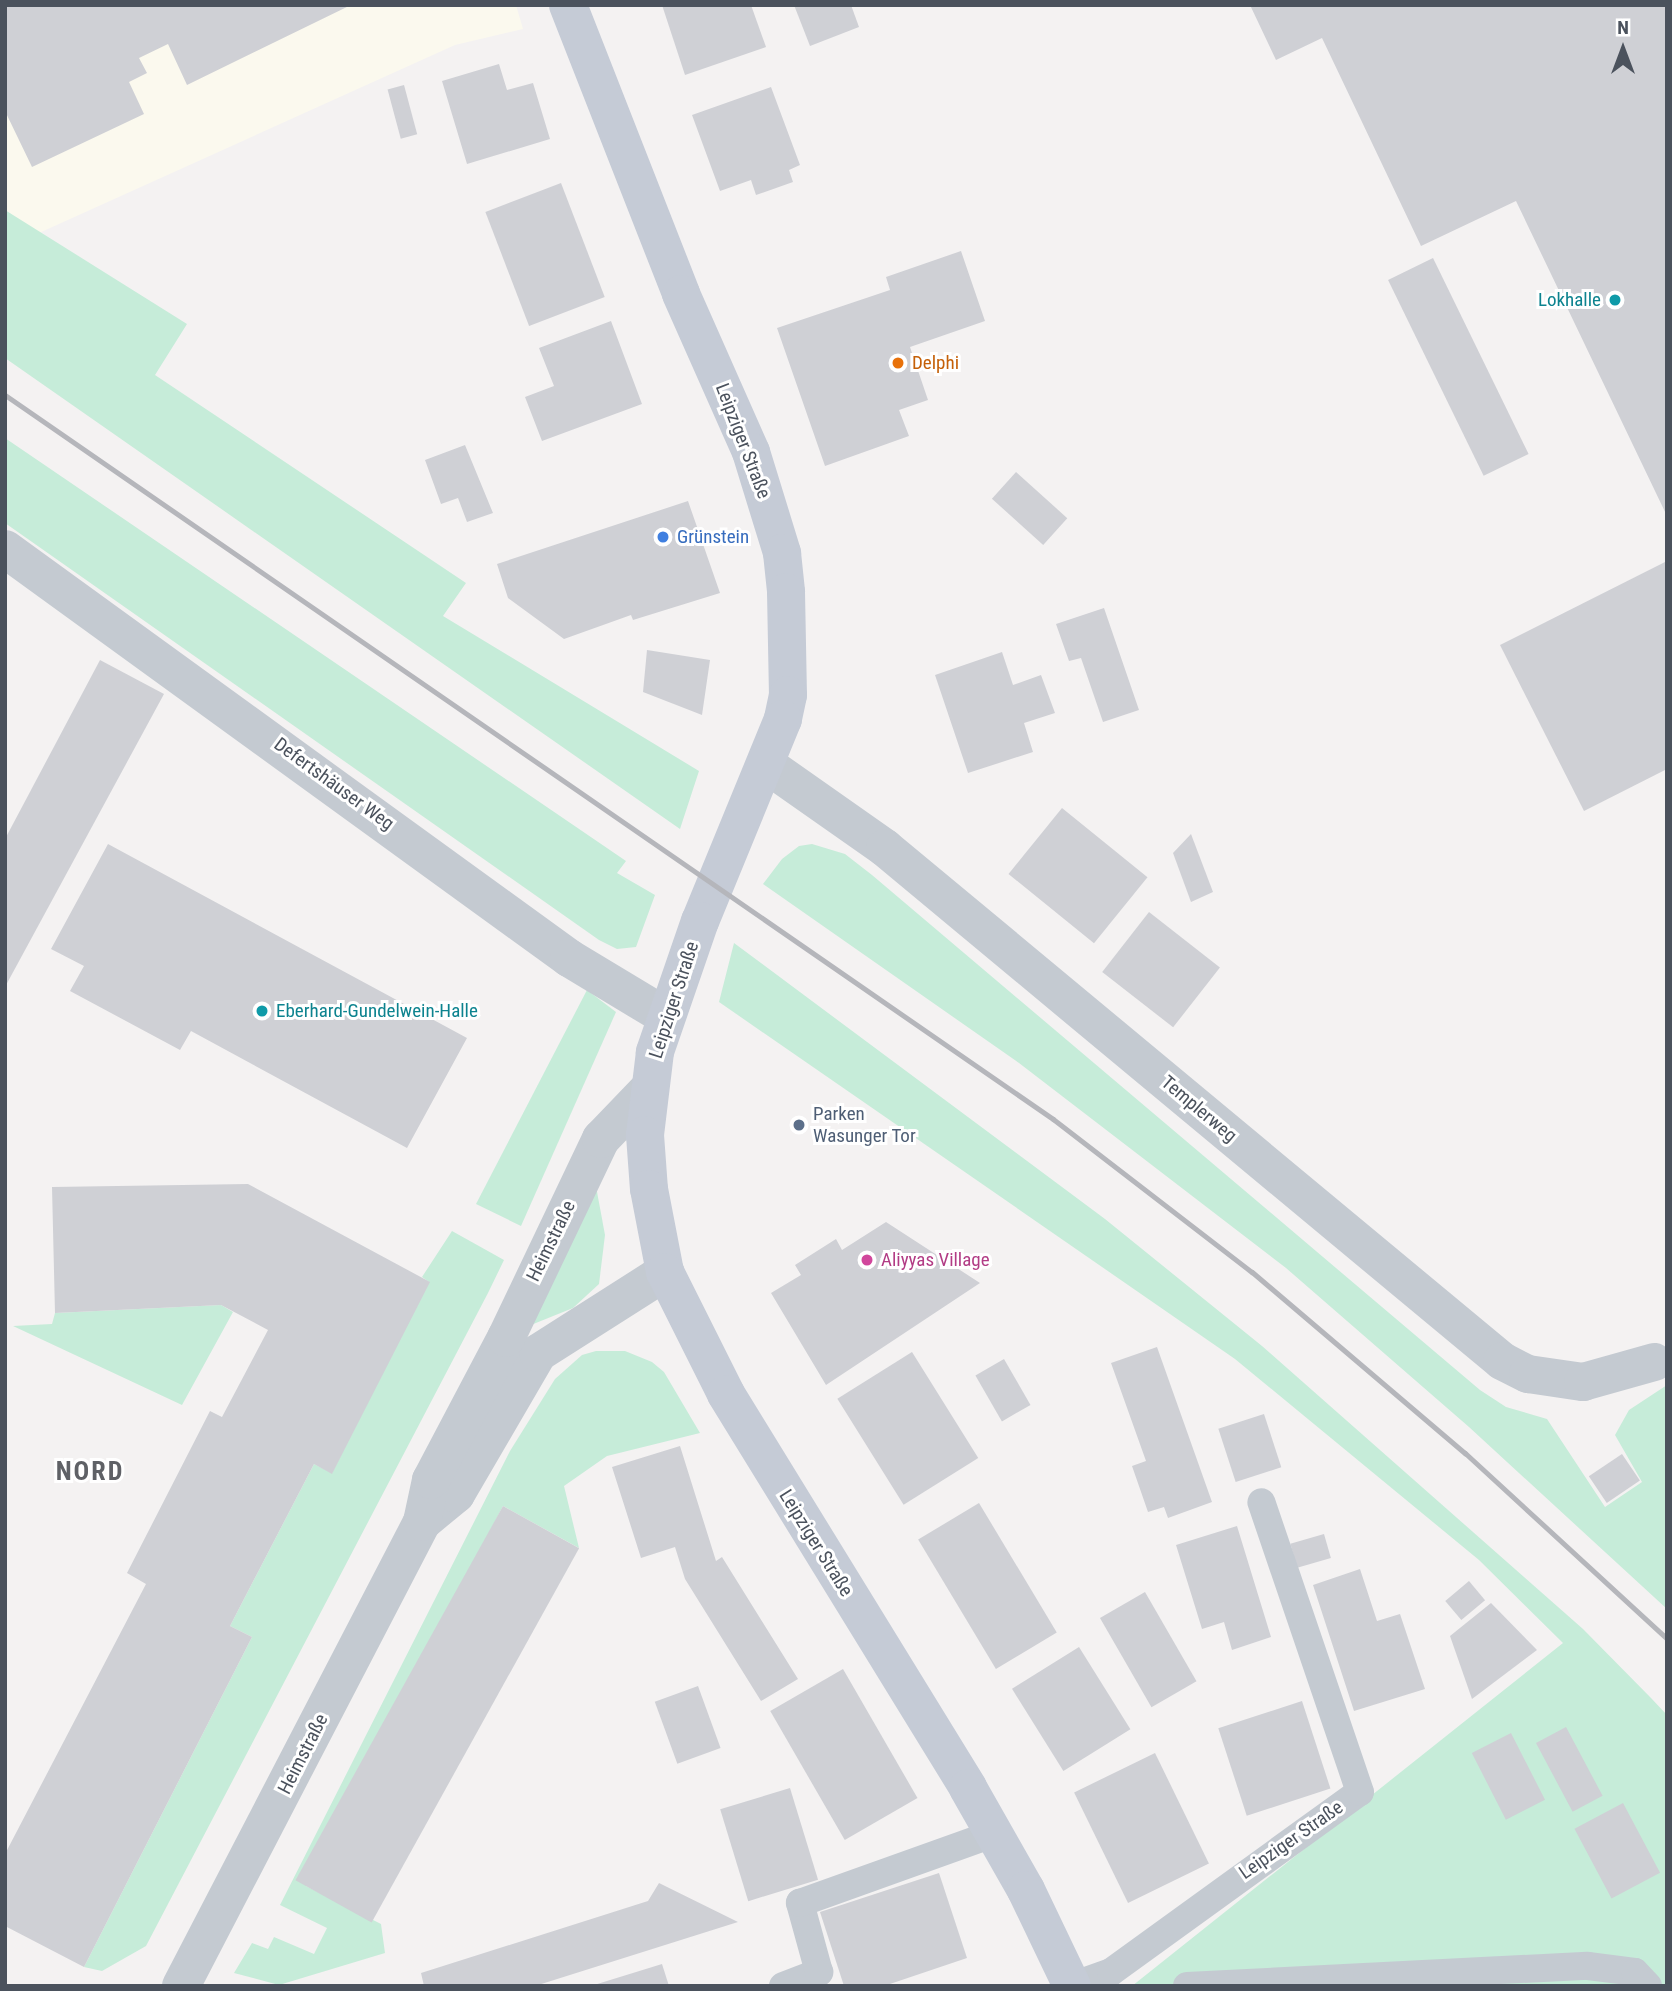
<!DOCTYPE html>
<meta charset="utf-8">
<style>
body{margin:0}
#map{position:relative;width:1672px;height:1991px;overflow:hidden;background:#f4f2f2;font-family:"Roboto Condensed",sans-serif}
div>[style]{position:absolute}
.commercial>*{inset:0;background:#fbf9ee}
.green>*{inset:0;background:#c6ecd9}
.building>*{inset:0;background:#cfd0d5;transform-origin:0 0}
.lane>*{height:28px;margin:-14px;padding:0 14px;transform-origin:14px;border-radius:14px;background:#c4cad1}
.street>*{height:38px;margin:-19px;padding:0 19px;transform-origin:19px;border-radius:19px;background:#c4cad1}
.secondary>*{height:38px;margin:-19px;padding:0 19px;transform-origin:19px;border-radius:19px;background:#c5cbd6}
.rail>*{height:5px;margin:-2.5px;padding:0 2.5px;transform-origin:2.5px;border-radius:2.5px;background:#b5b6bb}
.dots>*{width:19px;height:19px;translate:-50% -50%;box-sizing:border-box;border:4px solid #fff;border-radius:50%}
span{translate:-50% -50%;white-space:nowrap;text-align:center;line-height:1.15;-webkit-text-stroke:6px #fff;paint-order:stroke}
.culture-label{font-size:19px;color:#0d838f}
.right{translate:-100% -50%;text-align:right}
.left{translate:0 -50%;text-align:left}
.food-label{font-size:19px;color:#c56008}
.street-label{font-size:19px;color:#4b525d}
.shop-label{font-size:19px;color:#366cbe}
.service-label{font-size:19px;color:#4e5e75}
.hotel-label{font-size:19px;color:#b23c85}
.district-label{font-size:26px;color:#5f6166;font-weight:700;letter-spacing:2px}
.frame{position:absolute;inset:0;border:7px solid #4b525d;pointer-events:none}
.north{position:absolute;left:1588px;top:14px;width:70px;height:70px;-webkit-text-stroke:5px #fff;paint-order:stroke;rotate:0deg;font-size:19px;font-weight:700;line-height:28px;text-align:center;color:#4b525d}
.north::after{content:'';display:block;margin:auto;width:24px;height:32px;background:#4b525d;clip-path:polygon(50% 0,100% 100%,50% 72%,0 100%)}
</style>
<div id="map">
<div class="commercial">
<i style="clip-path:polygon(5px 5px,516px 5px,523px 29px,455px 45px,39px 233px,5px 210px)"></i>
</div>
<div class="green">
<i style="clip-path:polygon(5px 210px,187px 324px,155px 375px,466px 583px,443px 616px,699px 771px,680px 829px,5px 358px)"></i>
<i style="clip-path:polygon(5px 438px,626px 861px,617px 873px,655px 895px,636px 947px,617px 949px,599px 940px,5px 523px)"></i>
<i style="clip-path:polygon(812px 844px,845px 854px,872px 875px,1480px 1390px,1506px 1407px,1547px 1419px,1605px 1507px,1642px 1482px,1615px 1435px,1629px 1410px,1667px 1385px,1667px 1609px,1469px 1427px,1286px 1268px,1019px 1063px,763px 884px,782px 859px,799px 846px)"></i>
<i style="clip-path:polygon(734px 943px,1105px 1219px,1262px 1346px,1583px 1629px,1651px 1698px,1667px 1715px,1667px 1986px,1132px 1986px,1563px 1643px,1479px 1560px,1235px 1359px,719px 1002px)"></i>
<i style="clip-path:polygon(587px 990px,616px 1012px,521px 1226px,476px 1204px)"></i>
<i style="clip-path:polygon(595px 1181px,605px 1235px,599px 1284px,573px 1308px,526px 1327px)"></i>
<i style="clip-path:polygon(452px 1231px,504px 1260px,488px 1293px,146px 1946px,102px 1971px,84px 1967px,252px 1637px,230px 1626px,314px 1464px,332px 1473px,429px 1282px,422px 1277px)"></i>
<i style="clip-path:polygon(221px 1305px,233px 1312px,182px 1405px,13px 1326px,52px 1324px,55px 1313px)"></i>
<i style="clip-path:polygon(596px 1351px,625px 1351px,652px 1362px,664px 1372px,700px 1433px,607px 1456px,564px 1486px,579px 1548px,503px 1506px,306px 1886px,381px 1924px,385px 1953px,279px 1985px,234px 1973px,252px 1943px,268px 1949px,274px 1937px,314px 1954px,327px 1928px,280px 1905px,510px 1451px,555px 1379px,582px 1355px)"></i>
</div>
<div class="building">
<i style="clip-path:polygon(5px 5px,351px 5px,187px 85px,168px 44px,139px 58px,147px 73px,129px 82px,144px 114px,32px 167px,5px 111px)"></i>
<i style="clip-path:polygon(662px 5px,751px 5px,766px 47px,685px 75px)"></i>
<i style="clip-path:polygon(794px 5px,851px 5px,859px 27px,810px 46px)"></i>
<i style="clip-path:polygon(1250px 5px,1667px 5px,1667px 516px,1516px 201px,1421px 246px,1322px 38px,1276px 60px)"></i>
<i style="clip-path:polygon(499px 64px,507px 90px,533px 83px,550px 139px,467px 164px,442px 81px)"></i>
<i style="left:404px;top:85px;width:51px;height:17px;rotate:75deg"></i>
<i style="clip-path:polygon(771px 87px,800px 165px,789px 170px,793px 182px,756px 195px,751px 180px,720px 191px,692px 115px)"></i>
<i style="left:561px;top:183px;width:122px;height:81px;rotate:69deg"></i>
<i style="clip-path:polygon(961px 251px,985px 321px,910px 347px,928px 400px,899px 410px,909px 436px,825px 466px,777px 328px,890px 290px,886px 277px)"></i>
<i style="left:1433px;top:258px;width:218px;height:50px;rotate:64deg"></i>
<i style="clip-path:polygon(611px 321px,642px 404px,542px 441px,525px 397px,554px 386px,539px 348px)"></i>
<i style="clip-path:polygon(465px 445px,493px 513px,467px 522px,458px 498px,441px 504px,425px 460px)"></i>
<i style="left:1016px;top:472px;width:69px;height:36px;rotate:42deg"></i>
<i style="clip-path:polygon(688px 501px,720px 593px,633px 620px,631px 615px,564px 639px,508px 598px,497px 564px)"></i>
<i style="clip-path:polygon(1667px 561px,1667px 769px,1584px 811px,1500px 645px)"></i>
<i style="clip-path:polygon(1104px 608px,1139px 710px,1103px 722px,1081px 658px,1069px 661px,1056px 624px)"></i>
<i style="clip-path:polygon(647px 650px,710px 660px,702px 715px,643px 692px)"></i>
<i style="clip-path:polygon(1002px 652px,1013px 685px,1041px 675px,1055px 713px,1024px 723px,1033px 752px,968px 773px,935px 675px)"></i>
<i style="clip-path:polygon(100px 660px,164px 694px,5px 987px,5px 839px)"></i>
<i style="left:1062px;top:808px;width:110px;height:85px;rotate:39deg"></i>
<i style="clip-path:polygon(1191px 834px,1213px 892px,1191px 902px,1173px 853px)"></i>
<i style="clip-path:polygon(108px 844px,467px 1038px,407px 1148px,191px 1031px,180px 1050px,70px 991px,84px 966px,51px 949px)"></i>
<i style="left:1149px;top:912px;width:90px;height:76px;rotate:38deg"></i>
<i style="clip-path:polygon(248px 1184px,430px 1282px,332px 1474px,314px 1464px,230px 1626px,252px 1637px,84px 1967px,5px 1926px,5px 1854px,146px 1584px,127px 1573px,210px 1411px,222px 1417px,268px 1330px,221px 1305px,55px 1313px,52px 1187px)"></i>
<i style="clip-path:polygon(886px 1222px,980px 1283px,826px 1385px,771px 1293px,801px 1275px,795px 1265px,836px 1239px,842px 1250px)"></i>
<i style="clip-path:polygon(1157px 1347px,1212px 1502px,1168px 1518px,1164px 1507px,1148px 1512px,1132px 1466px,1146px 1461px,1111px 1363px)"></i>
<i style="left:912px;top:1352px;width:125px;height:88px;rotate:58deg"></i>
<i style="left:1004px;top:1359px;width:53px;height:33px;rotate:60deg"></i>
<i style="left:1264px;top:1414px;width:56px;height:48px;rotate:72deg"></i>
<i style="clip-path:polygon(680px 1446px,716px 1561px,722px 1557px,798px 1679px,761px 1701px,685px 1579px,675px 1547px,641px 1558px,612px 1467px)"></i>
<i style="left:1622px;top:1454px;width:32px;height:40px;rotate:56deg"></i>
<i style="left:979px;top:1503px;width:151px;height:71px;rotate:59deg"></i>
<i style="left:503px;top:1506px;width:87px;height:428px;rotate:29deg"></i>
<i style="clip-path:polygon(1237px 1526px,1271px 1637px,1232px 1650px,1224px 1622px,1202px 1629px,1176px 1545px)"></i>
<i style="left:1324px;top:1534px;width:25px;height:35px;rotate:74deg"></i>
<i style="clip-path:polygon(1360px 1569px,1377px 1621px,1400px 1614px,1425px 1689px,1354px 1711px,1313px 1585px)"></i>
<i style="left:1469px;top:1581px;width:25px;height:31px;rotate:50deg"></i>
<i style="left:1145px;top:1592px;width:103px;height:52px;rotate:60deg"></i>
<i style="clip-path:polygon(1491px 1603px,1537px 1650px,1472px 1699px,1450px 1636px)"></i>
<i style="left:1079px;top:1647px;width:97px;height:79px;rotate:58deg"></i>
<i style="left:843px;top:1669px;width:149px;height:84px;rotate:60deg"></i>
<i style="left:698px;top:1686px;width:66px;height:46px;rotate:70deg"></i>
<i style="left:1302px;top:1701px;width:92px;height:88px;rotate:72deg"></i>
<i style="left:1566px;top:1727px;width:78px;height:34px;rotate:62deg"></i>
<i style="left:1511px;top:1733px;width:75px;height:44px;rotate:63deg"></i>
<i style="left:1155px;top:1753px;width:123px;height:90px;rotate:64deg"></i>
<i style="left:790px;top:1788px;width:96px;height:73px;rotate:73deg"></i>
<i style="left:1623px;top:1803px;width:79px;height:55px;rotate:62deg"></i>
<i style="clip-path:polygon(939px 1873px,967px 1958px,884px 1986px,844px 1986px,820px 1912px)"></i>
<i style="clip-path:polygon(659px 1883px,738px 1922px,535px 1986px,424px 1986px,421px 1973px,648px 1901px)"></i>
<i style="clip-path:polygon(662px 1964px,669px 1986px,594px 1986px,594px 1985px)"></i>
</div>
<div class="lane">
<i style="left:783px;top:1986px;width:39px;rotate:-21deg"></i>
<i style="left:819px;top:1972px;width:72px;rotate:-105.4deg"></i>
<i style="left:800px;top:1903px;width:205px;rotate:-19.7deg"></i>
<i style="left:1072px;top:1986px;width:41px;rotate:-19.7deg"></i>
<i style="left:1111px;top:1972px;width:307px;rotate:-35.9deg"></i>
<i style="left:1360px;top:1792px;width:306px;rotate:-108.8deg"></i>
<i style="left:1187px;top:1986px;width:401px;rotate:-2.9deg"></i>
<i style="left:1588px;top:1966px;width:47px;rotate:7.3deg"></i>
<i style="left:1635px;top:1972px;width:19px;rotate:47deg"></i>
</div>
<div class="street">
<i style="left:5px;top:549px;width:697px;rotate:35.95deg"></i>
<i style="left:569px;top:958px;width:112px;rotate:31.1deg"></i>
<i style="left:767px;top:765px;width:144px;rotate:35.1deg"></i>
<i style="left:885px;top:848px;width:802px;rotate:39.74deg"></i>
<i style="left:1502px;top:1361px;width:29px;rotate:27deg"></i>
<i style="left:1528px;top:1374px;width:56px;rotate:8.3deg"></i>
<i style="left:1583px;top:1382px;width:74px;rotate:-15.7deg"></i>
<i style="left:422px;top:1522px;width:44px;rotate:-39.5deg"></i>
<i style="left:456px;top:1494px;width:163px;rotate:-59.8deg"></i>
<i style="left:538px;top:1353px;width:151px;rotate:-32.5deg"></i>
<i style="left:181px;top:1986px;width:523px;rotate:-62.55deg"></i>
<i style="left:422px;top:1522px;width:43px;rotate:-77.9deg"></i>
<i style="left:431px;top:1480px;width:161px;rotate:-62.2deg"></i>
<i style="left:506px;top:1338px;width:221px;rotate:-64.5deg"></i>
<i style="left:601px;top:1139px;width:69px;rotate:-46.2deg"></i>
</div>
<div class="secondary">
<i style="left:568px;top:5px;width:310px;rotate:68.6deg"></i>
<i style="left:681px;top:294px;width:173px;rotate:66.1deg"></i>
<i style="left:751px;top:452px;width:106px;rotate:72.9deg"></i>
<i style="left:782px;top:553px;width:39px;rotate:84deg"></i>
<i style="left:786px;top:592px;width:103px;rotate:88.9deg"></i>
<i style="left:788px;top:695px;width:25px;rotate:102deg"></i>
<i style="left:783px;top:719px;width:218px;rotate:112.3deg"></i>
<i style="left:700px;top:921px;width:139px;rotate:109deg"></i>
<i style="left:655px;top:1052px;width:84px;rotate:96.9deg"></i>
<i style="left:645px;top:1135px;width:54px;rotate:85.8deg"></i>
<i style="left:649px;top:1189px;width:85px;rotate:79.1deg"></i>
<i style="left:665px;top:1272px;width:136px;rotate:63.4deg"></i>
<i style="left:726px;top:1394px;width:462px;rotate:58.4deg"></i>
<i style="left:968px;top:1788px;width:117px;rotate:60.4deg"></i>
<i style="left:1026px;top:1890px;width:106px;rotate:64.4deg"></i>
</div>
<div class="rail">
<i style="left:5px;top:395px;width:1274px;rotate:34.64deg"></i>
<i style="left:1053px;top:1119px;width:251px;rotate:37.6deg"></i>
<i style="left:1252px;top:1272px;width:280px;rotate:40.4deg"></i>
<i style="left:1465px;top:1453px;width:275px;rotate:42.6deg"></i>
</div>
<div class="dots">
<i style="left:1615px;top:300px;background:#0f9aa8"></i>
<i style="left:898px;top:363px;background:#e8710a"></i>
<i style="left:663px;top:537px;background:#3f7fe0"></i>
<i style="left:262px;top:1011px;background:#0f9aa8"></i>
<i style="left:799px;top:1125px;background:#5c6f8a"></i>
<i style="left:867px;top:1260px;background:#d1479c"></i>
</div>
<div class="culture-label">
<span class="right" style="left:1601px;top:300px">Lokhalle</span>
<span class="left" style="left:276px;top:1011px">Eberhard-Gundelwein-Halle</span>
</div>
<div class="food-label">
<span class="left" style="left:912px;top:363px">Delphi</span>
</div>
<div class="street-label">
<span style="left:743px;top:441px;rotate:69deg">Leipziger Straße</span>
<span style="left:334px;top:784px;rotate:36deg">Defertshäuser Weg</span>
<span style="left:674px;top:1000px;rotate:-72deg">Leipziger Straße</span>
<span style="left:1199px;top:1109px;rotate:40deg">Templerweg</span>
<span style="left:551px;top:1241px;rotate:-64deg">Heimstraße</span>
<span style="left:816px;top:1543px;rotate:58deg">Leipziger Straße</span>
<span style="left:303px;top:1754px;rotate:-63deg">Heimstraße</span>
<span style="left:1291px;top:1840px;rotate:-35deg">Leipziger Straße</span>
</div>
<div class="shop-label">
<span class="left" style="left:677px;top:537px">Grünstein</span>
</div>
<div class="service-label">
<span class="left" style="left:813px;top:1125px">Parken<br>Wasunger Tor</span>
</div>
<div class="hotel-label">
<span class="left" style="left:881px;top:1260px">Aliyyas Village</span>
</div>
<div class="district-label">
<span style="left:90px;top:1472px">NORD</span>
</div>
<div class="frame"></div>
<div class="north">N</div>
</div>
